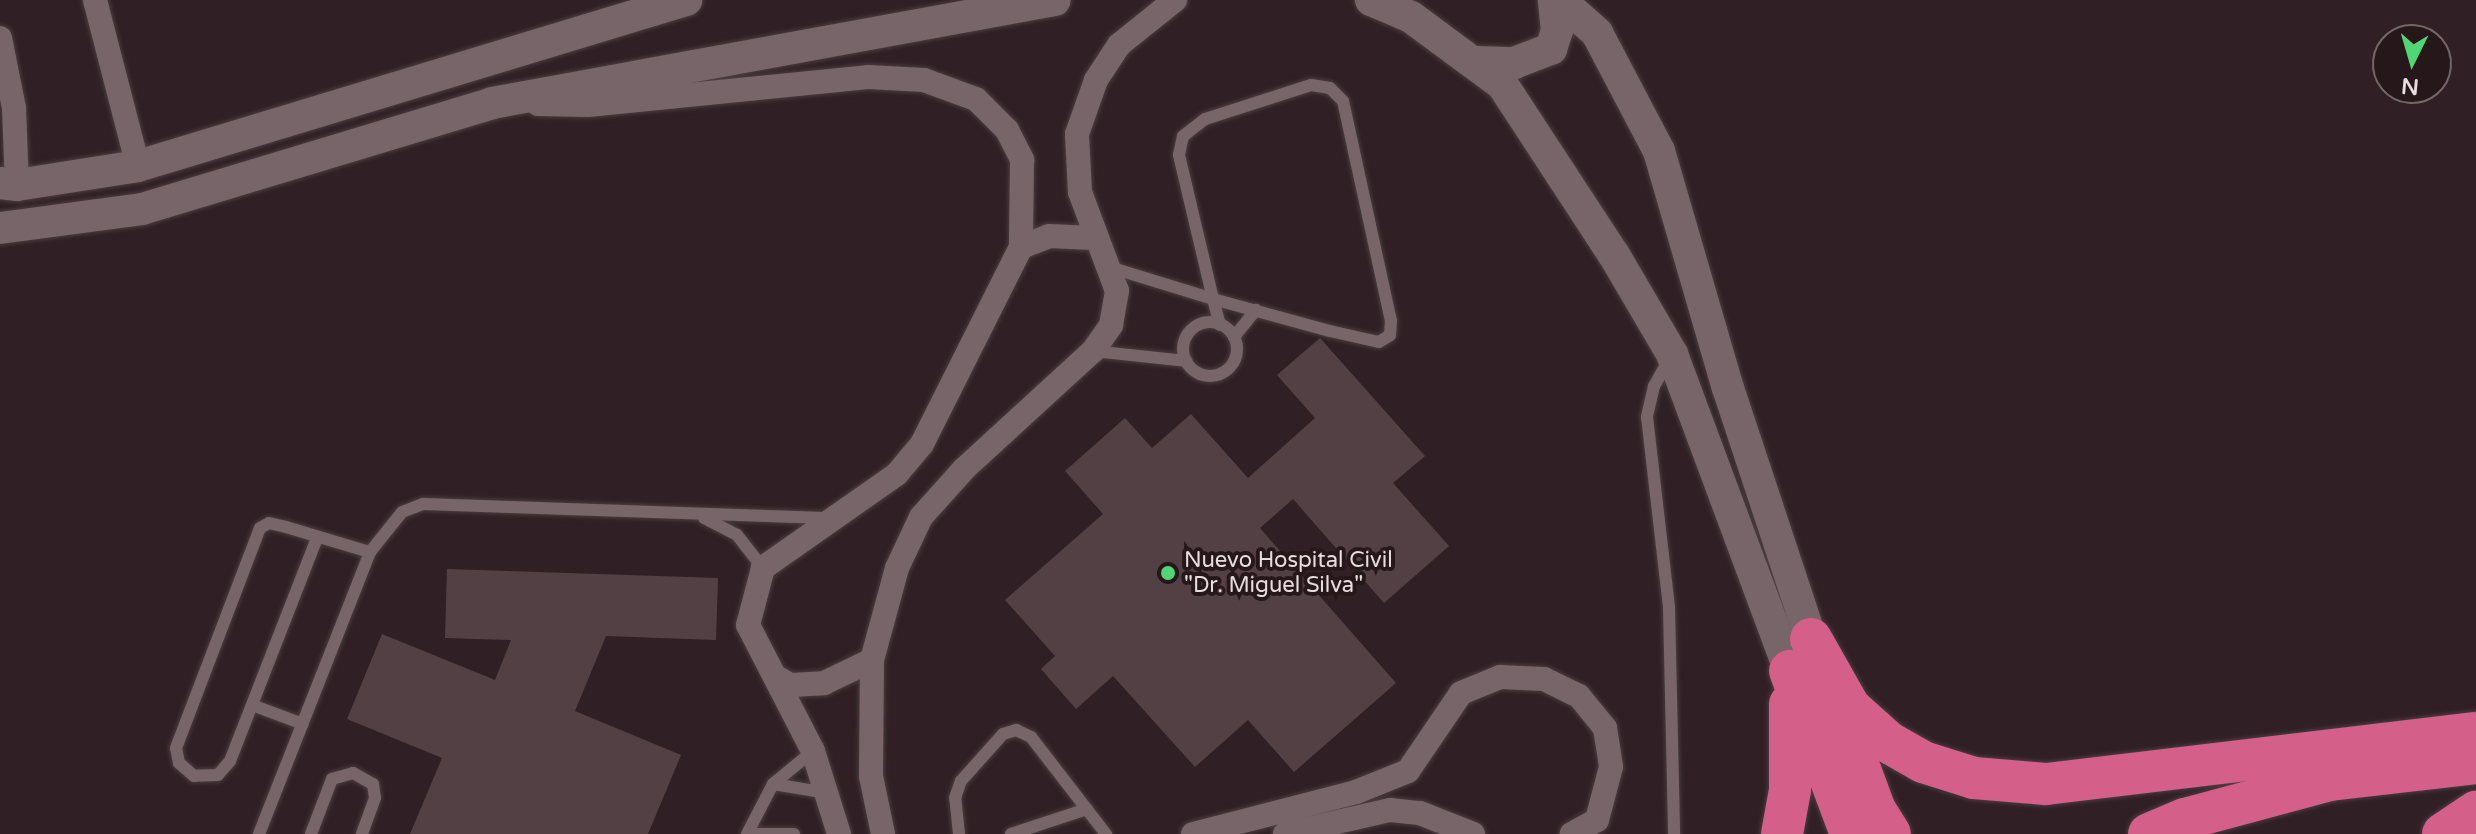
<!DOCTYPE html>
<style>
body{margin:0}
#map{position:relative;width:2476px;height:834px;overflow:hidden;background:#302025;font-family:"Varela Round",sans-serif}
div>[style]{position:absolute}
.building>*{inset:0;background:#524045}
.roads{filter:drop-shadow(0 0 2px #4a3c40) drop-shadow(0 0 2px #4a3c40)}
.lane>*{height:12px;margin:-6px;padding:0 6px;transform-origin:6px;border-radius:6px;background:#78656a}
.lane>.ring{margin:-6px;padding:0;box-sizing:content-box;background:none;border:12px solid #78656a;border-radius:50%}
.street>*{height:24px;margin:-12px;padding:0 12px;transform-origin:12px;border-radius:12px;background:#78656a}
.secondary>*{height:32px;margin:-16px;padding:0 16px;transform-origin:16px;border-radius:16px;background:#78656a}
.highway>*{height:42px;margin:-21px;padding:0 21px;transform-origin:21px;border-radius:21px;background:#d45f88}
.dots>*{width:22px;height:22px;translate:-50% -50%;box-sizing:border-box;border:4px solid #26171b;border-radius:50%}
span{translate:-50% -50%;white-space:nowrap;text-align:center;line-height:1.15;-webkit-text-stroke:8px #26171b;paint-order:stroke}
.poi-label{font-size:22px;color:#e7dcde}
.left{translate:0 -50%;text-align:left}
.north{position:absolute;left:2372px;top:24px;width:80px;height:80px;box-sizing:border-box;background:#26171b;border:2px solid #736669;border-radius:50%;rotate:185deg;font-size:22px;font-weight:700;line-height:32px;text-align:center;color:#e7dcde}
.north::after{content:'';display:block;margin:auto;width:28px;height:36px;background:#51d674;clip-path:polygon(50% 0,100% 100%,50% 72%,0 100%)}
</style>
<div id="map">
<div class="building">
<i style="clip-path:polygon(1320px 338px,1425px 456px,1393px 483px,1449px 546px,1384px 603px,1293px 499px,1260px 528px,1396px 683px,1294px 772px,1248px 720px,1195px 767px,1113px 676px,1076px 709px,1041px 669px,1055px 656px,1005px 600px,1103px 514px,1065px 471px,1125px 418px,1152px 448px,1191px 414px,1248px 478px,1315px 418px,1277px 375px)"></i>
<i style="clip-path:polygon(447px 569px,718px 578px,716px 640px,606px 636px,575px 711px,681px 755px,648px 834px,410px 834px,442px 758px,347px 719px,382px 634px,495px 680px,511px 640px,445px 638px)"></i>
</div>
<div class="roads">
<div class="lane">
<i style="left:1109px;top:267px;width:109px;rotate:17.1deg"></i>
<i style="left:1213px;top:299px;width:121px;rotate:15.3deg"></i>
<i style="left:1330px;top:331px;width:50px;rotate:12.7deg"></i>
<i style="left:1379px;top:342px;width:13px;rotate:-32deg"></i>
<i style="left:1390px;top:335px;width:14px;rotate:-86deg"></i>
<i style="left:1391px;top:321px;width:225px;rotate:-102.3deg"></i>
<i style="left:1343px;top:101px;width:18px;rotate:-135deg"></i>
<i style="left:1330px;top:88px;width:19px;rotate:-171deg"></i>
<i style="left:1311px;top:85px;width:111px;rotate:162.2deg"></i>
<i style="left:1205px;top:119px;width:28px;rotate:142deg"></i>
<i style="left:1183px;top:136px;width:19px;rotate:102deg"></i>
<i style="left:1179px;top:155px;width:148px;rotate:76.7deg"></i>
<i style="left:1213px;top:299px;width:27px;rotate:75deg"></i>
<i class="ring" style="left:1183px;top:322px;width:42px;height:42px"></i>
<i style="left:1234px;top:337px;width:35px;rotate:-51deg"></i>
<i style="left:1093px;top:351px;width:94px;rotate:6.1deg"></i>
<i style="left:1668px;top:361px;width:29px;rotate:119deg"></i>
<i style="left:1654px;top:386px;width:32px;rotate:103deg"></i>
<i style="left:1647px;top:417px;width:192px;rotate:83.4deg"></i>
<i style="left:1669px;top:608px;width:226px;rotate:88.7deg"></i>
<i style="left:704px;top:518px;width:37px;rotate:27deg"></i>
<i style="left:737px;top:535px;width:42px;rotate:51.8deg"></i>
<i style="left:317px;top:538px;width:239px;rotate:111.3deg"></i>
<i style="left:230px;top:761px;width:18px;rotate:131deg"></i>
<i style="left:218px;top:775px;width:24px;rotate:178deg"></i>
<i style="left:194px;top:776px;width:20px;rotate:-139deg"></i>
<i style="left:179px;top:763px;width:15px;rotate:-101deg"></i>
<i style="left:176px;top:748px;width:235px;rotate:-69.1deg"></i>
<i style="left:260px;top:528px;width:10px;rotate:-29deg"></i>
<i style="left:269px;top:523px;width:17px;rotate:13deg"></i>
<i style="left:286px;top:527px;width:88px;rotate:16.6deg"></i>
<i style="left:252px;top:705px;width:54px;rotate:20.4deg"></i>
<i style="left:773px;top:784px;width:56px;rotate:9.3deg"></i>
<i style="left:259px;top:834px;width:303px;rotate:-68.5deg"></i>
<i style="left:370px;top:552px;width:51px;rotate:-51.3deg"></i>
<i style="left:402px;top:512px;width:22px;rotate:-21deg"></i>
<i style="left:423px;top:504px;width:403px;rotate:2deg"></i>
<i style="left:311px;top:834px;width:59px;rotate:-69.1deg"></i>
<i style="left:332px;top:779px;width:22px;rotate:-16deg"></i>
<i style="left:353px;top:773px;width:23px;rotate:29deg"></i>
<i style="left:373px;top:784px;width:14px;rotate:82deg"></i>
<i style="left:375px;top:798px;width:38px;rotate:110deg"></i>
<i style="left:747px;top:834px;width:56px;rotate:-62.5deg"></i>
<i style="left:773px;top:784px;width:52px;rotate:-39.5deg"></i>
<i style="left:754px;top:834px;width:40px"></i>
<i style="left:959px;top:834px;width:36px;rotate:-96deg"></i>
<i style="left:955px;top:798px;width:18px;rotate:-71deg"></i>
<i style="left:961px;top:781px;width:63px;rotate:-48.2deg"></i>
<i style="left:1003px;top:734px;width:14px;rotate:-17deg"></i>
<i style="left:1016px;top:730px;width:17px;rotate:25deg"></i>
<i style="left:1031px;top:737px;width:123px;rotate:52.3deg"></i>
<i style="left:1011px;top:834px;width:80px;rotate:-18.2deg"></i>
</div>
<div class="street">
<i style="left:95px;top:0;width:171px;rotate:75.5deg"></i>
<i style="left:0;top:38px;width:71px;rotate:78.7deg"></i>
<i style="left:14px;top:108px;width:77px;rotate:87.8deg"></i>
<i style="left:538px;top:104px;width:50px;rotate:1.1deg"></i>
<i style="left:588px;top:105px;width:281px;rotate:-5.7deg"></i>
<i style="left:868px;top:77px;width:56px;rotate:3.1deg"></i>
<i style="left:924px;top:80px;width:55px;rotate:20.1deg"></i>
<i style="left:976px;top:99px;width:44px;rotate:45deg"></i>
<i style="left:1007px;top:130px;width:34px;rotate:63deg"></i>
<i style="left:1022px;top:160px;width:87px;rotate:90.7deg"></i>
<i style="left:1021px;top:247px;width:220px;rotate:116.7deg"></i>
<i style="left:922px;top:444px;width:39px;rotate:130deg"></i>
<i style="left:897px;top:474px;width:164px;rotate:145deg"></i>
<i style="left:763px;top:568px;width:59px;rotate:104.7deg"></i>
<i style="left:748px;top:625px;width:142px;rotate:62.7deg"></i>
<i style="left:813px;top:751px;width:87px;rotate:72.6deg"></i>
<i style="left:1021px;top:247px;width:30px;rotate:-21deg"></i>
<i style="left:1049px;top:236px;width:44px;rotate:2.6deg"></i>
<i style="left:780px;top:679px;width:12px;rotate:31deg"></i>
<i style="left:790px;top:685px;width:34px;rotate:-3deg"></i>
<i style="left:824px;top:683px;width:53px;rotate:-25.6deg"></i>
<i style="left:883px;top:834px;width:59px;rotate:-101.7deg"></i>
<i style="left:871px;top:776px;width:116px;rotate:-89.5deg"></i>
<i style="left:872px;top:660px;width:95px;rotate:-74.8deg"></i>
<i style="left:897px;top:568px;width:56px;rotate:-64.8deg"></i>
<i style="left:921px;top:517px;width:64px;rotate:-48.1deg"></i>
<i style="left:964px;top:469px;width:175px;rotate:-42.5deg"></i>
<i style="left:1093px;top:351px;width:32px;rotate:-55deg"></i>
<i style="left:1111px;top:325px;width:35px;rotate:-80deg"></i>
<i style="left:1117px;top:291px;width:106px;rotate:-110.5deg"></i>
<i style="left:1080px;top:192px;width:58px;rotate:-93deg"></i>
<i style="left:1077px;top:134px;width:57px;rotate:-70.6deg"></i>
<i style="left:1096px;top:80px;width:42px;rotate:-56.7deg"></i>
<i style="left:1119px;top:45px;width:72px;rotate:-38.8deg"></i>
<i style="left:1193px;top:834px;width:168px;rotate:-14.4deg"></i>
<i style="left:1356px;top:792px;width:56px;rotate:-22deg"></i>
<i style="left:1408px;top:771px;width:94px;rotate:-55.8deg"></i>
<i style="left:1461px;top:693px;width:42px;rotate:-22.3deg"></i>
<i style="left:1500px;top:677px;width:44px;rotate:2.6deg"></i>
<i style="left:1544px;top:679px;width:39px;rotate:26deg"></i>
<i style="left:1579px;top:696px;width:41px;rotate:50.9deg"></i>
<i style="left:1605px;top:728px;width:39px;rotate:81deg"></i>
<i style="left:1611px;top:767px;width:55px;rotate:104.8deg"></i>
<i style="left:1597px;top:820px;width:29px;rotate:151deg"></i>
<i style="left:1285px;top:834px;width:108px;rotate:-12.9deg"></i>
<i style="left:1390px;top:810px;width:30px;rotate:6deg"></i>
<i style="left:1420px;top:813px;width:57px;rotate:21.6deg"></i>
</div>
<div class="secondary">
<i style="left:1371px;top:0;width:43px;rotate:23deg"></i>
<i style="left:1411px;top:17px;width:113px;rotate:36.4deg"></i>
<i style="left:1502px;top:84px;width:204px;rotate:56.8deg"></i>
<i style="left:1614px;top:255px;width:115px;rotate:59.6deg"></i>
<i style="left:1672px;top:354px;width:338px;rotate:69.6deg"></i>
<i style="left:1560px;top:0;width:50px;rotate:41.7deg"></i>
<i style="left:1597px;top:33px;width:133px;rotate:62.3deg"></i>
<i style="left:1659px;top:151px;width:247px;rotate:73.8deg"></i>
<i style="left:1728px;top:388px;width:264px;rotate:71.7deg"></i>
<i style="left:1478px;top:62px;width:36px;rotate:2deg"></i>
<i style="left:1514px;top:63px;width:40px;rotate:-21deg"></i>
<i style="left:1551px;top:49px;width:19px;rotate:-72deg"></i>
<i style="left:1557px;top:31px;width:31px;rotate:-96deg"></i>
<i style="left:0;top:183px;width:17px;rotate:7deg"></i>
<i style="left:17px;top:185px;width:122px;rotate:-8.9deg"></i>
<i style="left:138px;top:166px;width:573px;rotate:-16.85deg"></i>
<i style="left:0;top:228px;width:143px;rotate:-7.6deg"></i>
<i style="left:142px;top:209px;width:366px;rotate:-16.8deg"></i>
<i style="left:492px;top:103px;width:572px;rotate:-10.37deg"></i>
</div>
<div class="highway">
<i style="left:1811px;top:639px;width:79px;rotate:60.5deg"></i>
<i style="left:1850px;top:708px;width:51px;rotate:41.8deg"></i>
<i style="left:1888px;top:742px;width:40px;rotate:29.7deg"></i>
<i style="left:1923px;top:762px;width:53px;rotate:17.4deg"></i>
<i style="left:1974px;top:778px;width:72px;rotate:4.8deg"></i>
<i style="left:2046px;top:784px;width:433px;rotate:-6.8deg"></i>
<i style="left:1790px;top:671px;width:174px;rotate:69.5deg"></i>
<i style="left:1833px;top:696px;width:121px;rotate:69.8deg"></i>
<i style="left:1875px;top:810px;width:28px;rotate:58deg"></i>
<i style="left:1782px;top:834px;width:45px;rotate:-79.7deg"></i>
<i style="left:1790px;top:790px;width:86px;rotate:-90deg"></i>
<i style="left:2149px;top:834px;width:39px;rotate:-23deg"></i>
<i style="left:2185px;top:819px;width:150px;rotate:-15.1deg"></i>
<i style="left:2330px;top:780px;width:147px;rotate:-6.6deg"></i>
<i style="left:2443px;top:834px;width:40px;rotate:-34deg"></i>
</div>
</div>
<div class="dots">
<i style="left:1168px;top:573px;background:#51d674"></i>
</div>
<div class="poi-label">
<span class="left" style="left:1184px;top:573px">Nuevo Hospital Civil<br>"Dr. Miguel Silva"</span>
</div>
<div class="north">N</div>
</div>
